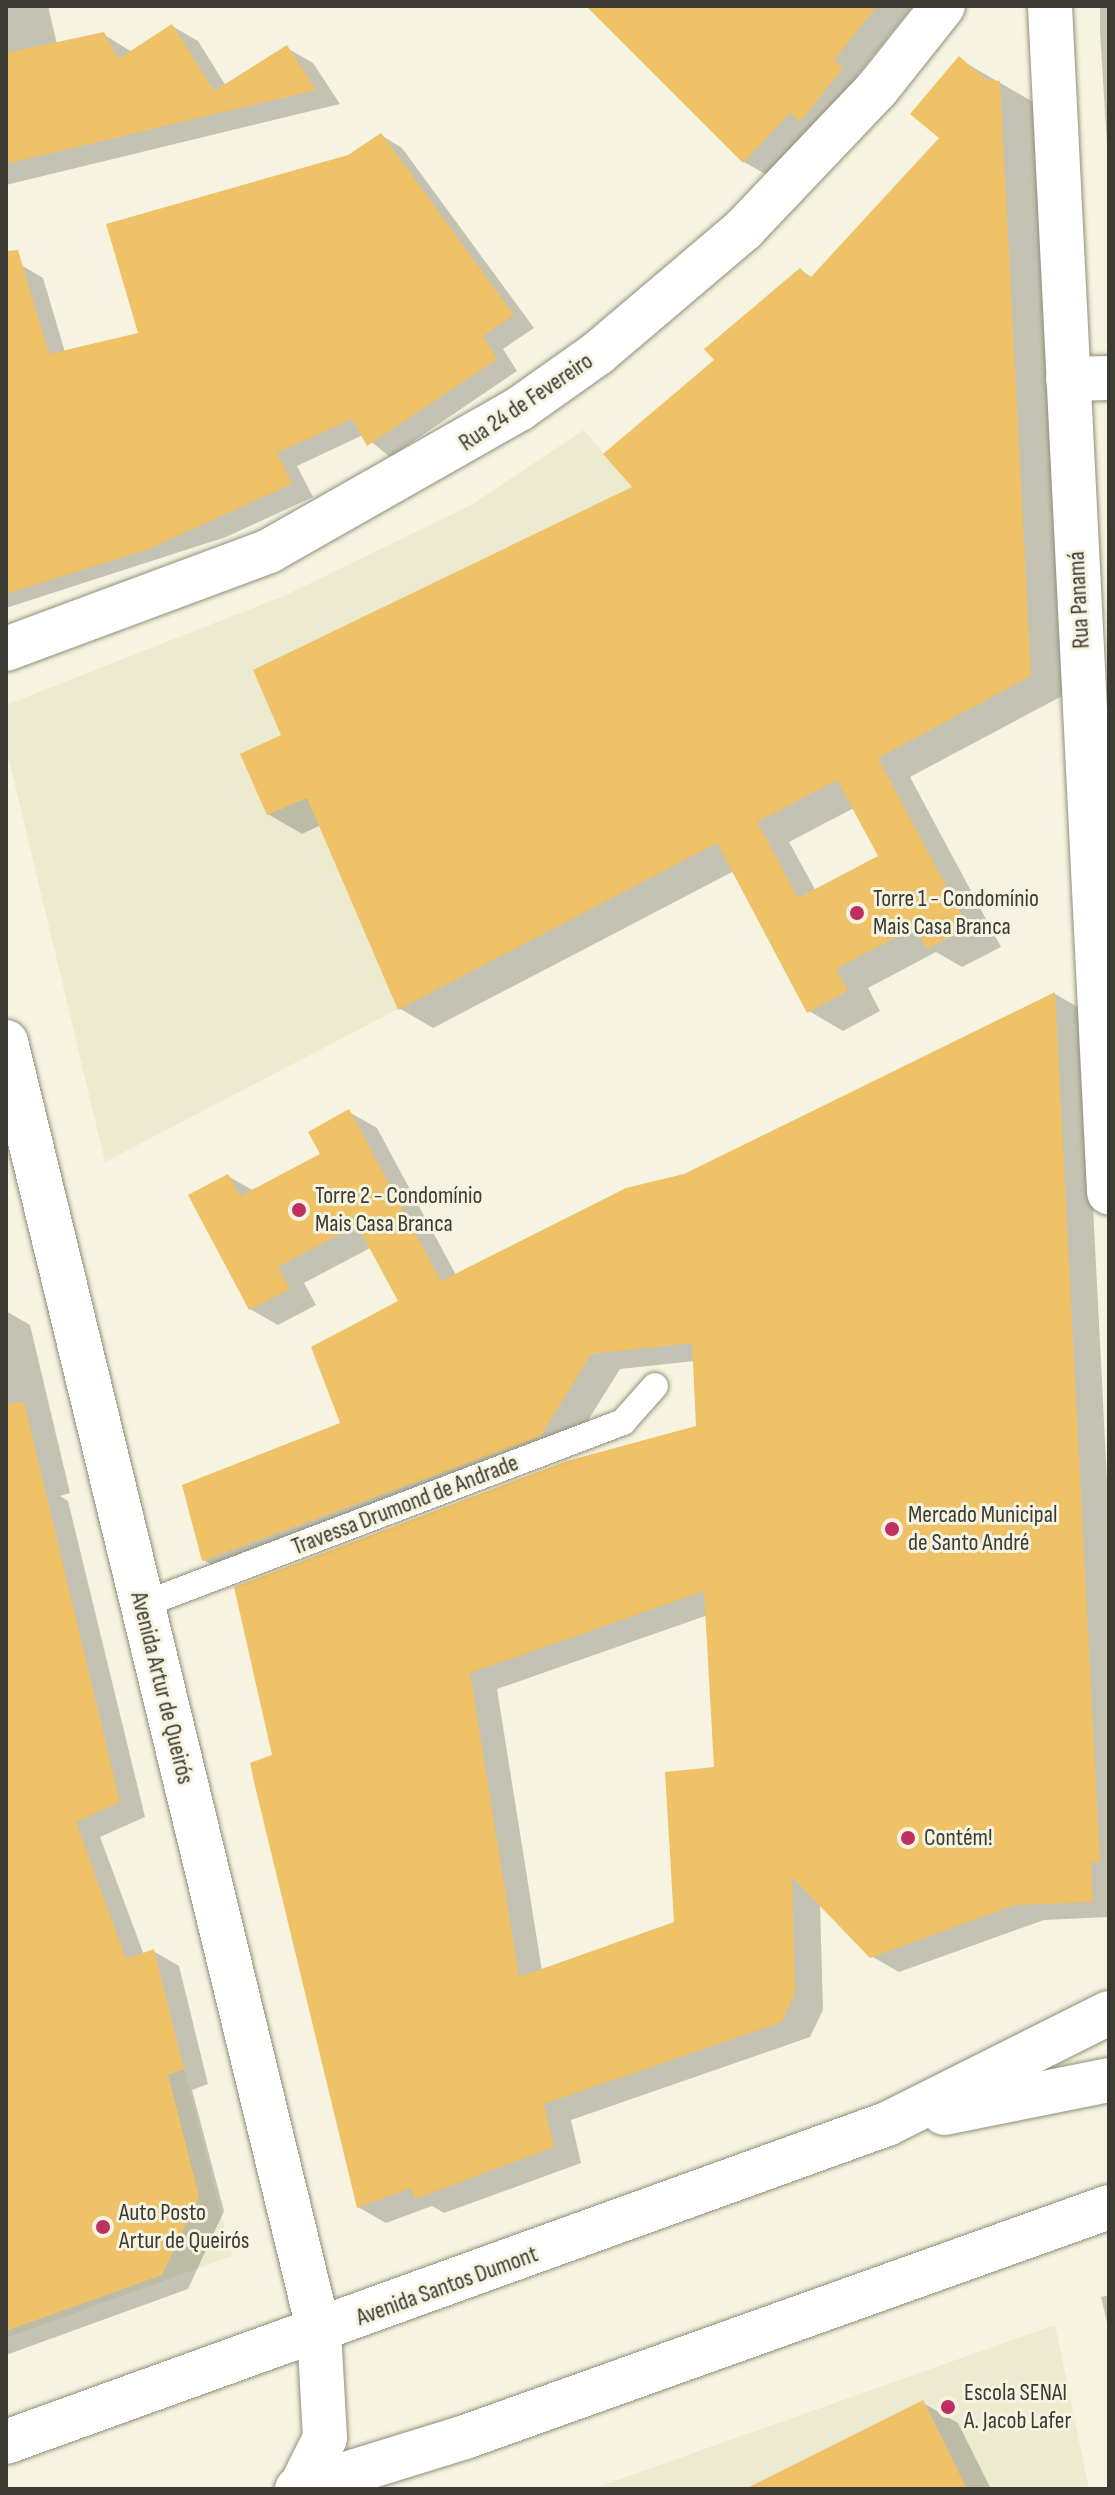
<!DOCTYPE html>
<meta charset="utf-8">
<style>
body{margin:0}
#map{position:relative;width:1115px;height:2495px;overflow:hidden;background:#f6f4e0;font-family:"Sofia Sans Condensed",sans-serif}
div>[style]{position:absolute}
.built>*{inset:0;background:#eceacf}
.shadow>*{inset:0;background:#0003}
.building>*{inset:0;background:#efc267}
.roads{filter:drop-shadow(0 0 2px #908e7b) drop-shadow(0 0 2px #908e7b)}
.service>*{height:26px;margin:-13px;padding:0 13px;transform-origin:13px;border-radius:13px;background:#fff}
.minor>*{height:44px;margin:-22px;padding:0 22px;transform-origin:22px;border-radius:22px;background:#fff}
.primary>*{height:44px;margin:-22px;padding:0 22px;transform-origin:22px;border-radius:22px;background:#fff}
.trunk>*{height:44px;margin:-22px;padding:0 22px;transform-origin:22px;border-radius:22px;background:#fff}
.dots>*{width:22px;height:22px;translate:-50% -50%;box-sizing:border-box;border:4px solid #f6f4e0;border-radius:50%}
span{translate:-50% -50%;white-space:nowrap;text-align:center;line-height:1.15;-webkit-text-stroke:6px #f6f4e0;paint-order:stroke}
.street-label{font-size:24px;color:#3b3a33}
.poi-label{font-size:24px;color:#3b3a33}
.left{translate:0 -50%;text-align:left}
.frame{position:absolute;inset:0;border:8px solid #3b3a33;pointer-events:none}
</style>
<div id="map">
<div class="built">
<i style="clip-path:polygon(584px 430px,788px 675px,707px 739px,764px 818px,105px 1162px,6px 747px,6px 705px,286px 595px,471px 505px)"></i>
<i style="clip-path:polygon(184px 2069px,232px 2256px,6px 2338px,6px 2214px,86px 2107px)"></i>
<i style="clip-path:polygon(1055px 2325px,1089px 2489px,592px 2489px)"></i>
</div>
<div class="shadow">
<i style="clip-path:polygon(6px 6px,48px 6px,57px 44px,103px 34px,132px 52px,172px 26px,198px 41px,226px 86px,287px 48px,313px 63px,340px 104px,6px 185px)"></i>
<i style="clip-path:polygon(589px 6px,913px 6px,857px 76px,867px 83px,769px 176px,744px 162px)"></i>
<i style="clip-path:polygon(1100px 6px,1109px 6px,1109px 178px,1100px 32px)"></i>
<i style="clip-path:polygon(evenodd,959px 59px,1033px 102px,1064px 695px,910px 777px,1001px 947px,962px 967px,936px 952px,868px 988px,880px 1011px,843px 1031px,809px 1011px,734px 871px,433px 1028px,399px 1008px,321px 825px,302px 834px,268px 814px,284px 736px,635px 488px,717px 360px,800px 270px,813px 278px,942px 138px,959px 59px,854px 808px,880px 857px,816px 891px,789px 842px,854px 808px)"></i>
<i style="clip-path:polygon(381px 135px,402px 148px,534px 328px,503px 349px,517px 371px,390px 457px,363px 435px,297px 466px,313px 497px,226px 537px,6px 608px,6px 269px,21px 265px,43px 278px,65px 352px,140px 335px)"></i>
<i style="clip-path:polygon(evenodd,1055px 994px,1083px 1010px,1109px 1519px,1109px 1917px,1044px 1920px,899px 1972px,871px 1956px,820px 1903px,823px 2010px,810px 2037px,571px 2120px,581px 2163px,444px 2213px,432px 2206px,386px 2223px,358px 2207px,275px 1756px,699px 1428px,695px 1361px,620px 1369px,569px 1451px,231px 1576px,203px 1560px,342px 1425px,401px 1301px,372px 1247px,304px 1283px,316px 1305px,278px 1325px,250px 1309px,228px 1176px,254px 1191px,322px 1155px,349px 1112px,377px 1128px,456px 1275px,685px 1176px,1055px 994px,708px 1615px,716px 1769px,676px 1923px,542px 1971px,497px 1689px,708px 1615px)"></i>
<i style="clip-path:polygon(6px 1311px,30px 1325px,70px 1493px,60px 1496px,68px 1501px,145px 1817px,100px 1837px,144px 1955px,153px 1951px,179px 1966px,208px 2084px,192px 2090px,224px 2211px,188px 2289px,6px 2355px)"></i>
<i style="clip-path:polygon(1109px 2295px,1109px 2331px,1101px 2297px)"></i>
<i style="clip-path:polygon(923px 2403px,958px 2423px,991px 2489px,750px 2489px)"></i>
</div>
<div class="building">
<i style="clip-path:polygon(586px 6px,877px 6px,834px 60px,843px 68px,800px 122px,790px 113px,743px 163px)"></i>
<i style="clip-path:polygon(172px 24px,214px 91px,287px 45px,316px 90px,6px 164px,6px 53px,104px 32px,118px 59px)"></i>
<i style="clip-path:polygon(evenodd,959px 56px,985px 79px,1000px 81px,1031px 676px,878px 758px,968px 927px,927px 949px,915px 927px,836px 969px,848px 991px,807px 1013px,717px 843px,398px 1010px,307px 798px,267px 815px,240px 754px,281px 735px,253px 670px,632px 487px,603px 454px,714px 360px,704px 349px,800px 268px,810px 278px,939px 138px,910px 114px,959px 56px,837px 780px,878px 856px,798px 898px,757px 822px,837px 780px)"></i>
<i style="clip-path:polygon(381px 133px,514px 315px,483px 336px,497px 359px,367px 446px,352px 419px,277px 453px,292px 484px,149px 549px,6px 594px,6px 251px,18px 250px,49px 354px,138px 333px,106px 224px,348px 155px)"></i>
<i style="clip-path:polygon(evenodd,1055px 992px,1100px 1862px,1091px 1862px,1093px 1902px,1015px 1905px,870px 1958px,792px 1877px,795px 1993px,782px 2022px,544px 2104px,554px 2147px,415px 2199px,411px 2188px,357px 2208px,255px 1786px,250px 1763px,272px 1755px,234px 1587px,567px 1461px,696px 1426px,692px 1343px,591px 1354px,541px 1436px,202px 1561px,182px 1485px,340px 1423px,311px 1347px,398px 1301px,357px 1225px,278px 1267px,290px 1289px,249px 1310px,188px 1195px,228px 1174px,240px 1196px,320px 1154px,308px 1132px,349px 1109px,441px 1281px,626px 1188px,684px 1174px,1055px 992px,704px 1591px,714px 1767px,665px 1772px,674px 1922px,519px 1977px,470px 1673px,704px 1591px)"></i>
<i style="clip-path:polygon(24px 1402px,120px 1802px,76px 1822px,126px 1959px,154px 1949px,184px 2069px,168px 2075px,199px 2196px,162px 2275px,6px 2331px,6px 1404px)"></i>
<i style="clip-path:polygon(923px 2400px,967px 2489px,745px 2489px)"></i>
</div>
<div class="roads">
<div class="service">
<i style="left:142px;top:1605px;width:515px;rotate:-20.83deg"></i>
<i style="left:623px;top:1422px;width:48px;rotate:-48.4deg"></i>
</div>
<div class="minor">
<i style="left:1050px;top:6px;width:1188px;rotate:87.15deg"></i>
<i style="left:1068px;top:379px;width:41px;rotate:-1.4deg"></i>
<i style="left:6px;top:649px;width:281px;rotate:-20.4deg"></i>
<i style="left:269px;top:551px;width:288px;rotate:-29.6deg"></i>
<i style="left:519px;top:409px;width:97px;rotate:-35.3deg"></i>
<i style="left:598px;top:353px;width:192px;rotate:-40.3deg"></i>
<i style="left:744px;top:229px;width:193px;rotate:-46.5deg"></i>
<i style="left:877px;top:89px;width:106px;rotate:-51.5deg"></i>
</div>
<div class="primary">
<i style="left:6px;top:1042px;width:1327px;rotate:76.36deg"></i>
</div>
<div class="trunk">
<i style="left:944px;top:2113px;width:168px;rotate:-11.3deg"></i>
<i style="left:6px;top:2442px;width:937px;rotate:-19.85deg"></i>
<i style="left:887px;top:2124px;width:248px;rotate:-26.6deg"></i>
<i style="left:300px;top:2488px;width:56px;rotate:-63.4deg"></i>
<i style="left:325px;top:2438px;width:106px;rotate:-93.2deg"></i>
<i style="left:297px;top:2489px;width:176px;rotate:-17.2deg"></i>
<i style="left:465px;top:2437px;width:684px;rotate:-19.65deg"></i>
</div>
</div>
<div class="dots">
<i style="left:857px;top:913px;background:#be3060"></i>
<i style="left:299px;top:1210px;background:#be3060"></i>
<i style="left:892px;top:1529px;background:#be3060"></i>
<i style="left:908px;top:1838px;background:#be3060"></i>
<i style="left:103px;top:2227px;background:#be3060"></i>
<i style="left:948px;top:2407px;background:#be3060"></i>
</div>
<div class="street-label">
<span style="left:526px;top:402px;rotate:-34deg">Rua 24 de Fevereiro</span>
<span style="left:1079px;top:600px;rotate:-93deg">Rua Panamá</span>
<span style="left:405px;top:1505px;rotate:-21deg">Travessa Drumond de Andrade</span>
<span style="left:162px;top:1688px;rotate:76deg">Avenida Artur de Queirós</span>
<span style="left:447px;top:2286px;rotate:-20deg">Avenida Santos Dumont</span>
</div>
<div class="poi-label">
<span class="left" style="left:873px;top:913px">Torre 1 - Condomínio<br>Mais Casa Branca</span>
<span class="left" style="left:315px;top:1210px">Torre 2 - Condomínio<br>Mais Casa Branca</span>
<span class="left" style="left:908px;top:1529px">Mercado Municipal<br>de Santo André</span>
<span class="left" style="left:924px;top:1838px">Contém!</span>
<span class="left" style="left:119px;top:2227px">Auto Posto<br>Artur de Queirós</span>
<span class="left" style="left:964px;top:2407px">Escola SENAI<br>A. Jacob Lafer</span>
</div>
<div class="frame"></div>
</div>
